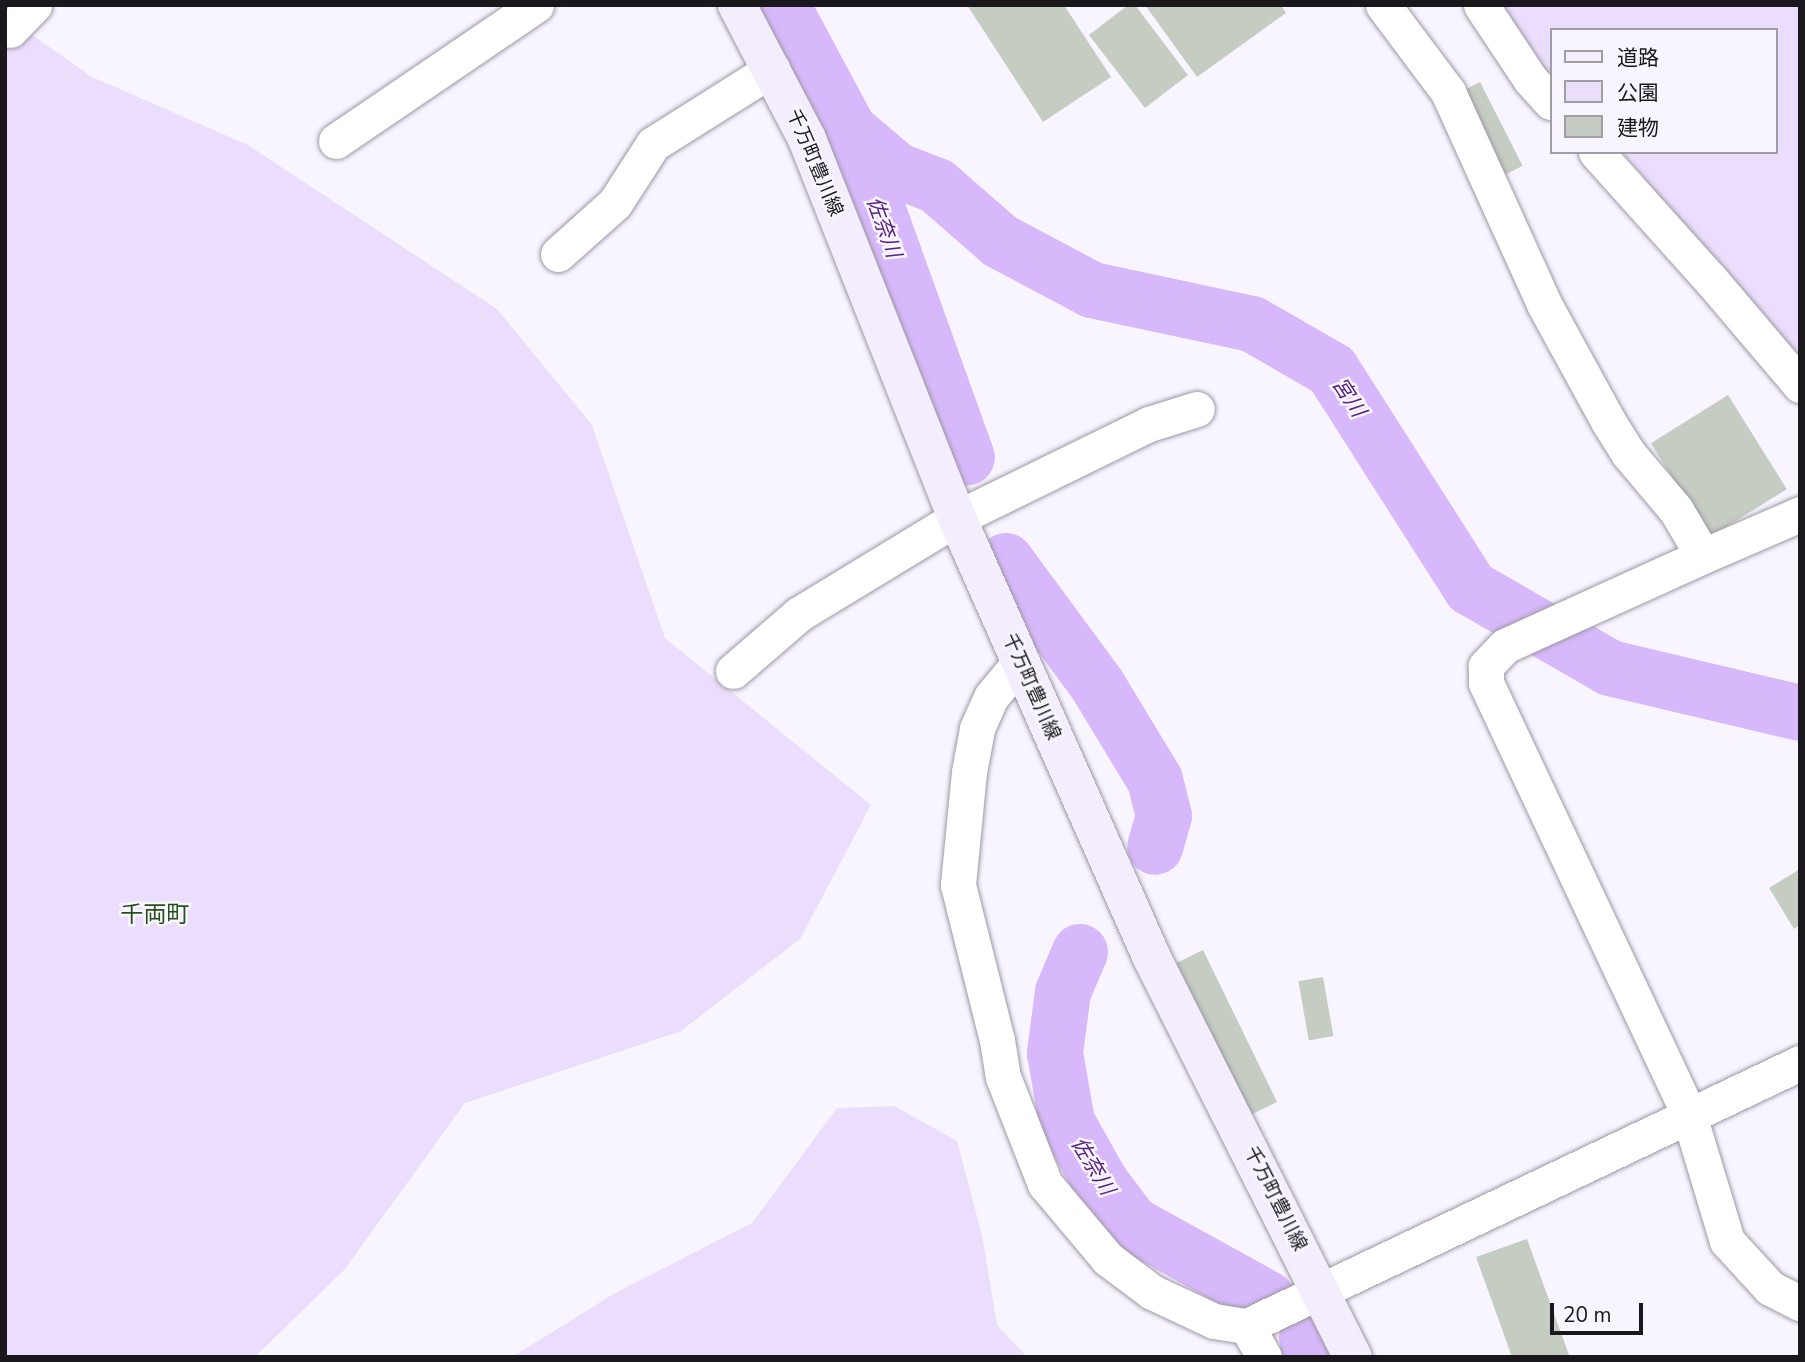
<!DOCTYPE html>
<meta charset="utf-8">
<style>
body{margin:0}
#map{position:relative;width:1805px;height:1362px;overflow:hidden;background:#f9f5ff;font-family:"Nunito Sans","Noto Sans JP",sans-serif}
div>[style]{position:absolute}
.green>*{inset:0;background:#ebdefc}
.river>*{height:56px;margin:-28px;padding:0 28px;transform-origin:28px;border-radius:28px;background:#d7b9fb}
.building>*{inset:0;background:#c5cdc3;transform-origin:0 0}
.roads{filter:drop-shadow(0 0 2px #9d98a3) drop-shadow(0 0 2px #9d98a3)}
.minor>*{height:35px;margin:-17.5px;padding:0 17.5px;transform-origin:17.5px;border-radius:17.5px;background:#fff}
.secondary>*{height:38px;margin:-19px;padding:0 19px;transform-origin:19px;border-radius:19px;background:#f4eefc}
span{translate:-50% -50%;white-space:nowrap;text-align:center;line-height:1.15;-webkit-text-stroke:5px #f9f5ff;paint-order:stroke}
.street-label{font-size:19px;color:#1a181c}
.water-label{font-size:21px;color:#562380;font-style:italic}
.quarter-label{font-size:23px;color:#255117}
.frame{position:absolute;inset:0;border:7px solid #1a181c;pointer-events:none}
.legend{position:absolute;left:1550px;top:28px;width:228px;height:126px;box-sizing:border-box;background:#f9f5ff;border:2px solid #a09da4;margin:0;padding:9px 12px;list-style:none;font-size:21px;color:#1a181c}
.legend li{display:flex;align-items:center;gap:14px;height:35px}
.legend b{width:35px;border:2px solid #a09da4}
.scale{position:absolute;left:1550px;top:1303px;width:93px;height:32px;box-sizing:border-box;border:4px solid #1a181c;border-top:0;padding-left:9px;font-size:21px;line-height:24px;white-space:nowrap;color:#1a181c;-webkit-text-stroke:5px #f9f5ff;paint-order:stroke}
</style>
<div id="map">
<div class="green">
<i style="clip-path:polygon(1503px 5px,1800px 5px,1800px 360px,1622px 152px,1775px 152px,1775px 30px,1551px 30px,1551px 79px,1531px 52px)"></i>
<i style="clip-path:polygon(5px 16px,92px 77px,248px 145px,497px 309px,592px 425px,665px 638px,871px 805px,800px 939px,681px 1031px,465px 1103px,345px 1269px,255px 1357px,5px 1357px)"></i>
<i style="clip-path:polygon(894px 1106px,957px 1141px,982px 1235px,997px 1325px,1027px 1357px,512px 1357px,615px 1293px,752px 1223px,837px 1108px)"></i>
</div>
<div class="river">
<i style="left:782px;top:5px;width:142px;rotate:61.8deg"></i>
<i style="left:849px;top:130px;width:348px;rotate:70.2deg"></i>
<i style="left:849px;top:130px;width:62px;rotate:40.4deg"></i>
<i style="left:896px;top:170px;width:44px;rotate:21.3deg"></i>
<i style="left:937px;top:186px;width:84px;rotate:41.1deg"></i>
<i style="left:1000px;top:241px;width:104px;rotate:28deg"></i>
<i style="left:1092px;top:290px;width:164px;rotate:12deg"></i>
<i style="left:1252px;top:324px;width:92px;rotate:29.9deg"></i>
<i style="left:1332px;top:370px;width:259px;rotate:57.5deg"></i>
<i style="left:1471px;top:588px;width:160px;rotate:29.9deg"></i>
<i style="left:1610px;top:668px;width:195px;rotate:13.3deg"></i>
<i style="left:1006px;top:561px;width:155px;rotate:53.6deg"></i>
<i style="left:1098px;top:686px;width:110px;rotate:58.8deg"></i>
<i style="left:1155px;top:780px;width:37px;rotate:76deg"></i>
<i style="left:1164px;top:816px;width:32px;rotate:106deg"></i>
<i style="left:1080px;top:952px;width:43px;rotate:113deg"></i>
<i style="left:1063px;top:992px;width:62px;rotate:97.5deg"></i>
<i style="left:1055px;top:1053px;width:70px;rotate:80.1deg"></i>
<i style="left:1067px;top:1122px;width:70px;rotate:60.9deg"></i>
<i style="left:1101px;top:1183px;width:51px;rotate:52.9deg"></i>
<i style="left:1132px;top:1224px;width:155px;rotate:28.9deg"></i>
<i style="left:1307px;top:1337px;width:20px;rotate:81deg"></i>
</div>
<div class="building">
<i style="clip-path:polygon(967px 5px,1064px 5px,1111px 77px,1043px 122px)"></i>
<i style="clip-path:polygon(1128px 5px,1135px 5px,1188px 75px,1145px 108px,1089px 35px)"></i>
<i style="clip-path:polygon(1145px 5px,1281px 5px,1286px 13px,1197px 77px)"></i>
<i style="left:1480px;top:82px;width:94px;height:19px;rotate:63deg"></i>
<i style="left:1728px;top:395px;width:111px;height:91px;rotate:58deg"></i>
<i style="clip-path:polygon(1800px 869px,1800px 925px,1794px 929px,1769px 888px)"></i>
<i style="left:1203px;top:950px;width:169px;height:32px;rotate:64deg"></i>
<i style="left:1323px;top:977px;width:60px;height:25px;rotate:80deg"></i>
<i style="clip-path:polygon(1527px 1239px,1569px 1355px,1563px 1357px,1512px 1357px,1476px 1257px)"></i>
</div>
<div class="roads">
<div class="minor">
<i style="left:1383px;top:5px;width:109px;rotate:53.2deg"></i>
<i style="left:1448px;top:92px;width:233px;rotate:65.6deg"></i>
<i style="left:1544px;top:304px;width:133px;rotate:61.3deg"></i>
<i style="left:1608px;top:421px;width:38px;rotate:58deg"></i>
<i style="left:1628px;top:453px;width:75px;rotate:49.9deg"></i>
<i style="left:1676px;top:510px;width:53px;rotate:59.6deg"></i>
<i style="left:1703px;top:556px;width:106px;rotate:-23.4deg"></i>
<i style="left:1481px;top:5px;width:89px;rotate:56.5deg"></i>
<i style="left:1530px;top:79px;width:31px;rotate:48deg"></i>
<i style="left:10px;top:30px;width:35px;rotate:-46deg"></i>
<i style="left:336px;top:141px;width:242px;rotate:-34.2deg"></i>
<i style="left:1596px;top:152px;width:172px;rotate:48.1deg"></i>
<i style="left:1711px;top:280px;width:138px;rotate:49.7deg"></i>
<i style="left:558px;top:254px;width:76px;rotate:-41.8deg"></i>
<i style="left:615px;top:203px;width:70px;rotate:-57.2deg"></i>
<i style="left:653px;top:144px;width:141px;rotate:-32.2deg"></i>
<i style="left:1703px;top:556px;width:217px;rotate:155.6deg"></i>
<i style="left:1505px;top:646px;width:28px;rotate:134deg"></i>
<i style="left:1486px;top:666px;width:17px;rotate:90deg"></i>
<i style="left:1486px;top:683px;width:477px;rotate:64.8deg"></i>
<i style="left:1689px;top:1115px;width:132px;rotate:73.2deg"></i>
<i style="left:1727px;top:1241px;width:64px;rotate:47.5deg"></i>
<i style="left:1770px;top:1288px;width:34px;rotate:27deg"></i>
<i style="left:1020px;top:662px;width:45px;rotate:129.6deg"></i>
<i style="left:991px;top:697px;width:35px;rotate:114deg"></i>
<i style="left:977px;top:729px;width:44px;rotate:100.5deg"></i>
<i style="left:969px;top:772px;width:114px;rotate:95.6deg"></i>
<i style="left:958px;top:885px;width:160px;rotate:75.9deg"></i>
<i style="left:997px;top:1040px;width:37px;rotate:81deg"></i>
<i style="left:1003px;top:1077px;width:115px;rotate:68.6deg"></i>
<i style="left:1045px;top:1184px;width:98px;rotate:50deg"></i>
<i style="left:1108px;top:1259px;width:55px;rotate:36.9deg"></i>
<i style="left:1152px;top:1292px;width:68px;rotate:25.1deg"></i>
<i style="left:1214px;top:1321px;width:33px;rotate:9deg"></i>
<i style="left:733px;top:671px;width:87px;rotate:-40.8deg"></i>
<i style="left:799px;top:614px;width:185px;rotate:-31.3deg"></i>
<i style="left:957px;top:518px;width:214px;rotate:-26.1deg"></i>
<i style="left:1149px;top:424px;width:50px;rotate:-17.4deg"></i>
<i style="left:1264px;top:1357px;width:35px;rotate:-119deg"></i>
<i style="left:1247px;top:1326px;width:612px;rotate:-25.44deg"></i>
</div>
<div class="secondary">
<i style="left:737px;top:5px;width:151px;rotate:62.4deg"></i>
<i style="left:807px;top:139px;width:408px;rotate:68.4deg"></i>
<i style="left:957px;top:518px;width:479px;rotate:66.1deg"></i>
<i style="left:1151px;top:956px;width:449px;rotate:63.3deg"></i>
</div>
</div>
<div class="street-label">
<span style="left:814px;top:163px;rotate:67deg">千万町豊川線</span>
<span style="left:1031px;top:687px;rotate:66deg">千万町豊川線</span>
<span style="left:1275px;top:1199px;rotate:63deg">千万町豊川線</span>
</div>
<div class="water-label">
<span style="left:884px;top:227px;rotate:70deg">佐奈川</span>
<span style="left:1349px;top:397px;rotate:57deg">宮川</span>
<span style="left:1093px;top:1166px;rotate:59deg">佐奈川</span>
</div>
<div class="quarter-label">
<span style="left:155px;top:915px">千両町</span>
</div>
<div class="frame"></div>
<ul class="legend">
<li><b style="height:9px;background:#f4eefc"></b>道路</li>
<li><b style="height:19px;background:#ebdefc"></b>公園</li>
<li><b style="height:19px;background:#c5cdc3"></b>建物</li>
</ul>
<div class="scale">20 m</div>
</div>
